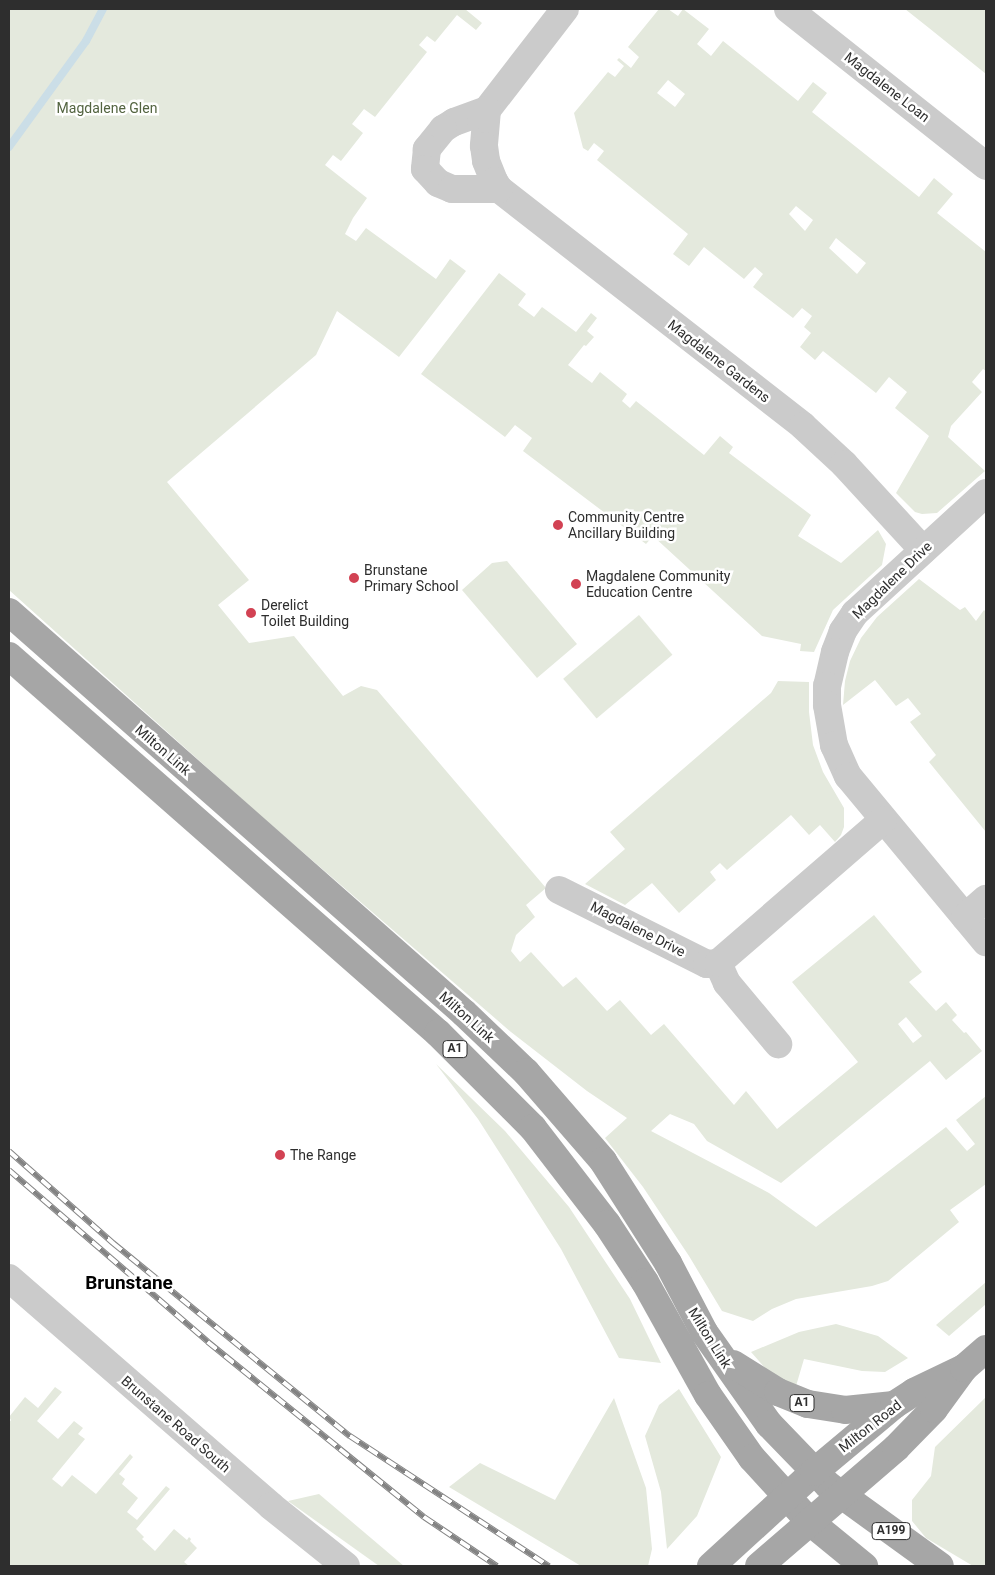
<!DOCTYPE html>
<style>
body{margin:0}
#map{position:relative;width:995px;height:1575px;overflow:hidden;background:#fff;font-family:Roboto,sans-serif}
div>[style]{position:absolute}
.green>*{inset:0;background:#e4e9dd;transform-origin:0 0}
.stream>*{height:8px;margin:-4px;padding:0 4px;transform-origin:4px;border-radius:4px;background:#cbdee7}
.street>*{height:28px;margin:-14px;padding:0 14px;transform-origin:14px;border-radius:14px;background:#cbcbcb}
.primary>*{height:28px;margin:-14px;padding:0 14px;transform-origin:14px;border-radius:14px;background:#a6a6a6}
.rail>*{height:5.5px;margin-top:-2.75px;transform-origin:0;background:repeating-linear-gradient(90deg,#fff 0 11px,#838383 0 22px);box-sizing:border-box;border-block:1px solid #838383}
.dots>*{width:14px;height:14px;translate:-50% -50%;box-sizing:border-box;border:2px solid #fff;border-radius:50%}
span{translate:-50% -50%;white-space:nowrap;text-align:center;line-height:1.15;-webkit-text-stroke:5px #fff;paint-order:stroke}
.shield-label span{padding:1px 4px;background:#fff;border:1px solid;border-radius:4px;-webkit-text-stroke-width:0}
.shield-label{font-size:12px;color:#2e2e2e;font-weight:700}
.street-label{font-size:14px;color:#2e2e2e}
.park-label{font-size:14px;color:#536440}
.poi-label{font-size:14px;color:#2e2e2e}
.left{translate:0 -50%;text-align:left}
.district-label{font-size:19px;color:#000;font-weight:700}
.frame{position:absolute;inset:0;border:10px solid #2e2e2e;pointer-events:none}
</style>
<div id="map">
<div class="green">
<i style="clip-path:polygon(evenodd,9px 9px,465px 9px,482px 23px,476px 30px,457px 15px,435px 42px,427px 36px,419px 45px,427px 52px,375px 117px,364px 109px,352px 124px,363px 133px,341px 161px,333px 155px,325px 165px,367px 198px,353px 218px,345px 234px,356px 241px,366px 228px,436px 279px,450px 259px,466px 271px,399px 357px,337px 311px,316px 355px,167px 482px,249px 580px,218px 605px,249px 643px,294px 636px,343px 696px,361px 686px,377px 690px,546px 888px,526px 905px,535px 917px,516px 935px,511px 951px,520px 962px,531px 952px,563px 987px,576px 977px,607px 1011px,620px 1000px,651px 1035px,664px 1024px,734px 1105px,746px 1091px,777px 1129px,858px 1062px,792px 982px,874px 915px,922px 972px,909px 982px,936px 1011px,946px 1002px,957px 1015px,952px 1020px,964px 1033px,966px 1032px,982px 1051px,946px 1080px,930px 1061px,781px 1183px,707px 1141px,694px 1124px,670px 1114px,651px 1131px,769px 1193px,816px 1227px,946px 1127px,967px 1151px,975px 1144px,956px 1120px,986px 1096px,986px 1184px,950px 1210px,959px 1222px,888px 1281px,872px 1286px,796px 1299px,772px 1309px,753px 1321px,722px 1311px,689px 1256px,643px 1187px,605px 1138px,627px 1118px,587px 1091px,511px 1032px,261px 816px,9px 590px,9px 9px,906px 1017px,922px 1036px,913px 1043px,898px 1024px,906px 1017px)"></i>
<i style="clip-path:polygon(evenodd,659px 9px,668px 9px,678px 16px,683px 9px,709px 29px,697px 44px,711px 56px,723px 41px,798px 101px,813px 82px,827px 93px,812px 112px,919px 197px,934px 178px,953px 194px,937px 213px,986px 252px,986px 371px,983px 369px,972px 382px,982px 392px,951px 426px,948px 437px,985px 471px,937px 513px,922px 514px,915px 512px,896px 493px,929px 436px,895px 408px,907px 392px,889px 377px,876px 393px,823px 351px,815px 360px,800px 347px,811px 333px,804px 327px,812px 316px,802px 308px,793px 318px,753px 287px,763px 274px,755px 267px,744px 279px,704px 247px,689px 266px,673px 254px,688px 234px,597px 160px,604px 151px,594px 143px,588px 151px,583px 148px,574px 113px,608px 72px,615px 77px,624px 66px,617px 60px,619px 58px,631px 68px,639px 57px,628px 47px,659px 9px,668px 80px,685px 94px,675px 107px,657px 93px,668px 80px,659px 9px,796px 206px,813px 220px,805px 231px,789px 214px,796px 206px,659px 9px,836px 238px,866px 263px,857px 274px,829px 248px,836px 238px)"></i>
<i style="clip-path:polygon(905px 9px,986px 9px,986px 74px,929px 28px)"></i>
<i style="clip-path:polygon(499px 273px,526px 294px,518px 305px,534px 317px,542px 307px,576px 332px,591px 313px,597px 318px,587px 331px,594px 337px,586px 346px,584px 345px,568px 365px,592px 383px,600px 372px,627px 394px,622px 401px,630px 408px,636px 401px,704px 455px,720px 436px,733px 447px,729px 453px,811px 515px,798px 536px,841px 563px,878px 530px,886px 544px,882px 565px,833px 610px,814px 652px,800px 651px,801px 644px,762px 636px,653px 536px,646px 544px,523px 451px,532px 438px,515px 425px,505px 437px,421px 374px)"></i>
<i style="clip-path:polygon(507px 561px,577px 644px,537px 678px,462px 590px,492px 563px)"></i>
<i style="clip-path:polygon(919px 579px,960px 610px,965px 607px,976px 621px,984px 610px,986px 612px,986px 832px,929px 762px,936px 755px,910px 722px,921px 714px,908px 698px,896px 706px,875px 680px,843px 705px,845px 681px,850px 661px,861px 638px,877px 617px)"></i>
<i style="left:639px;top:615px;width:52px;height:99px;rotate:50deg"></i>
<i style="clip-path:polygon(778px 681px,809px 682px,809px 712px,813px 745px,823px 772px,844px 808px,844px 827px,841px 835px,835px 842px,820px 825px,809px 835px,791px 815px,727px 870px,720px 863px,710px 872px,716px 880px,679px 913px,652px 883px,625px 905px,585px 884px,625px 849px,610px 832px,771px 693px)"></i>
<i style="clip-path:polygon(436px 1064px,505px 1131px,569px 1207px,630px 1299px,661px 1363px,619px 1358px,561px 1249px,478px 1119px)"></i>
<i style="clip-path:polygon(986px 1282px,986px 1304px,949px 1336px,936px 1325px)"></i>
<i style="clip-path:polygon(836px 1324px,878px 1336px,908px 1358px,885px 1372px,862px 1371px,804px 1359px,796px 1386px,767px 1370px,751px 1352px,799px 1332px)"></i>
<i style="clip-path:polygon(55px 1387px,62px 1392px,37px 1421px,58px 1439px,74px 1421px,83px 1428px,78px 1434px,85px 1439px,52px 1479px,62px 1487px,72px 1475px,96px 1494px,130px 1454px,133px 1457px,119px 1474px,125px 1479px,122px 1484px,138px 1498px,127px 1512px,137px 1520px,166px 1486px,170px 1489px,136px 1529px,144px 1537px,142px 1539px,155px 1551px,174px 1529px,187px 1540px,189px 1537px,191px 1539px,190px 1541px,197px 1548px,184px 1562px,189px 1566px,9px 1566px,9px 1423px,11px 1420px,9px 1417px,25px 1397px,38px 1408px)"></i>
<i style="clip-path:polygon(679px 1389px,721px 1457px,697px 1516px,667px 1549px,661px 1492px,645px 1436px,659px 1405px)"></i>
<i style="clip-path:polygon(986px 1397px,986px 1566px,973px 1566px,926px 1538px,912px 1521px,912px 1500px,931px 1476px,935px 1447px)"></i>
<i style="clip-path:polygon(614px 1398px,646px 1488px,652px 1549px,648px 1566px,581px 1566px,449px 1487px,480px 1463px,555px 1500px)"></i>
<i style="clip-path:polygon(319px 1494px,404px 1566px,379px 1566px,288px 1501px)"></i>
</div>
<div class="stream">
<i style="left:9px;top:147px;width:131px;rotate:-54deg"></i>
<i style="left:86px;top:41px;width:36px;rotate:-62deg"></i>
</div>
<div class="street">
<i style="left:565px;top:9px;width:128px;rotate:127.7deg"></i>
<i style="left:487px;top:110px;width:36px;rotate:95deg"></i>
<i style="left:484px;top:146px;width:15px;rotate:82deg"></i>
<i style="left:486px;top:161px;width:22px;rotate:68deg"></i>
<i style="left:494px;top:181px;width:9px;rotate:58deg"></i>
<i style="left:499px;top:189px;width:385px;rotate:37.9deg"></i>
<i style="left:803px;top:426px;width:56px;rotate:42.8deg"></i>
<i style="left:844px;top:464px;width:117px;rotate:47.4deg"></i>
<i style="left:788px;top:9px;width:253px;rotate:38.4deg"></i>
<i style="left:487px;top:110px;width:35px;rotate:160deg"></i>
<i style="left:454px;top:122px;width:13px;rotate:148deg"></i>
<i style="left:443px;top:129px;width:26px;rotate:129deg"></i>
<i style="left:427px;top:149px;width:20px;rotate:96deg"></i>
<i style="left:425px;top:169px;width:19px;rotate:47deg"></i>
<i style="left:438px;top:183px;width:15px;rotate:23deg"></i>
<i style="left:452px;top:189px;width:47px"></i>
<i style="left:986px;top:493px;width:178px;rotate:137.5deg"></i>
<i style="left:855px;top:613px;width:22px;rotate:124deg"></i>
<i style="left:843px;top:631px;width:22px;rotate:111deg"></i>
<i style="left:835px;top:652px;width:35px;rotate:103deg"></i>
<i style="left:827px;top:686px;width:19px;rotate:90deg"></i>
<i style="left:827px;top:705px;width:41px;rotate:80.1deg"></i>
<i style="left:834px;top:745px;width:34px;rotate:66deg"></i>
<i style="left:848px;top:776px;width:216px;rotate:50.3deg"></i>
<i style="left:559px;top:890px;width:165px;rotate:26.6deg"></i>
<i style="left:707px;top:964px;width:11px;rotate:-5deg"></i>
<i style="left:718px;top:963px;width:22px;rotate:66deg"></i>
<i style="left:727px;top:983px;width:80px;rotate:50.1deg"></i>
<i style="left:965px;top:917px;width:28px;rotate:-41deg"></i>
<i style="left:718px;top:963px;width:218px;rotate:-40.9deg"></i>
<i style="left:9px;top:1278px;width:347px;rotate:41deg"></i>
<i style="left:271px;top:1506px;width:96px;rotate:38.7deg"></i>
</div>
<div class="primary">
<i style="left:9px;top:612px;width:606px;rotate:41.39deg"></i>
<i style="left:464px;top:1013px;width:86px;rotate:43.6deg"></i>
<i style="left:526px;top:1072px;width:118px;rotate:49.1deg"></i>
<i style="left:603px;top:1161px;width:121px;rotate:57.5deg"></i>
<i style="left:668px;top:1263px;width:78px;rotate:62.4deg"></i>
<i style="left:704px;top:1332px;width:113px;rotate:54.8deg"></i>
<i style="left:769px;top:1424px;width:85px;rotate:46deg"></i>
<i style="left:828px;top:1485px;width:138px;rotate:35.9deg"></i>
<i style="left:9px;top:656px;width:571px;rotate:41.31deg"></i>
<i style="left:438px;top:1033px;width:134px;rotate:45deg"></i>
<i style="left:533px;top:1128px;width:121px;rotate:52.4deg"></i>
<i style="left:607px;top:1224px;width:69px;rotate:56.8deg"></i>
<i style="left:645px;top:1282px;width:129px;rotate:60.9deg"></i>
<i style="left:708px;top:1395px;width:77px;rotate:55.1deg"></i>
<i style="left:752px;top:1458px;width:86px;rotate:47.8deg"></i>
<i style="left:810px;top:1522px;width:70px;rotate:39.2deg"></i>
<i style="left:733px;top:1364px;width:53px;rotate:31.9deg"></i>
<i style="left:778px;top:1392px;width:32px;rotate:22deg"></i>
<i style="left:808px;top:1404px;width:37px;rotate:9deg"></i>
<i style="left:845px;top:1410px;width:49px;rotate:-5.8deg"></i>
<i style="left:711px;top:1566px;width:139px;rotate:-42.4deg"></i>
<i style="left:814px;top:1472px;width:104px;rotate:-39.9deg"></i>
<i style="left:894px;top:1405px;width:24px;rotate:-33deg"></i>
<i style="left:914px;top:1392px;width:55px;rotate:-25.6deg"></i>
<i style="left:759px;top:1566px;width:181px;rotate:-40.7deg"></i>
<i style="left:896px;top:1448px;width:54px;rotate:-45.7deg"></i>
<i style="left:934px;top:1409px;width:51px;rotate:-53.8deg"></i>
<i style="left:964px;top:1368px;width:29px;rotate:-41deg"></i>
</div>
<div class="rail">
<i style="left:9px;top:1151px;width:139px;rotate:41.5deg"></i>
<i style="left:113px;top:1243px;width:306px;rotate:39.2deg"></i>
<i style="left:350px;top:1436px;width:238px;rotate:33.2deg"></i>
<i style="left:9px;top:1170px;width:263px;rotate:40.8deg"></i>
<i style="left:208px;top:1342px;width:170px;rotate:39deg"></i>
<i style="left:340px;top:1449px;width:108px;rotate:39deg"></i>
<i style="left:424px;top:1517px;width:88px;rotate:33.9deg"></i>
</div>
<div class="dots">
<i style="left:558px;top:525px;background:#d24253"></i>
<i style="left:354px;top:578px;background:#d24253"></i>
<i style="left:576px;top:584px;background:#d24253"></i>
<i style="left:251px;top:613px;background:#d24253"></i>
<i style="left:280px;top:1155px;background:#d24253"></i>
</div>
<div class="shield-label">
<span style="left:455px;top:1049px">A1</span>
<span style="left:802px;top:1403px">A1</span>
<span style="left:891px;top:1531px">A199</span>
</div>
<div class="street-label">
<span style="left:887px;top:87px;rotate:38deg">Magdalene Loan</span>
<span style="left:719px;top:361px;rotate:38deg">Magdalene Gardens</span>
<span style="left:892px;top:580px;rotate:-44deg">Magdalene Drive</span>
<span style="left:163px;top:750px;rotate:41deg">Milton Link</span>
<span style="left:638px;top:929px;rotate:27deg">Magdalene Drive</span>
<span style="left:467px;top:1017px;rotate:42deg">Milton Link</span>
<span style="left:710px;top:1338px;rotate:58deg">Milton Link</span>
<span style="left:176px;top:1424px;rotate:41deg">Brunstane Road South</span>
<span style="left:870px;top:1426px;rotate:-38deg">Milton Road</span>
</div>
<div class="park-label">
<span style="left:107px;top:108px">Magdalene Glen</span>
</div>
<div class="poi-label">
<span class="left" style="left:568px;top:525px">Community Centre<br>Ancillary Building</span>
<span class="left" style="left:364px;top:578px">Brunstane<br>Primary School</span>
<span class="left" style="left:586px;top:584px">Magdalene Community<br>Education Centre</span>
<span class="left" style="left:261px;top:613px">Derelict<br>Toilet Building</span>
<span class="left" style="left:290px;top:1155px">The Range</span>
</div>
<div class="district-label">
<span style="left:129px;top:1283px">Brunstane</span>
</div>
<div class="frame"></div>
</div>
